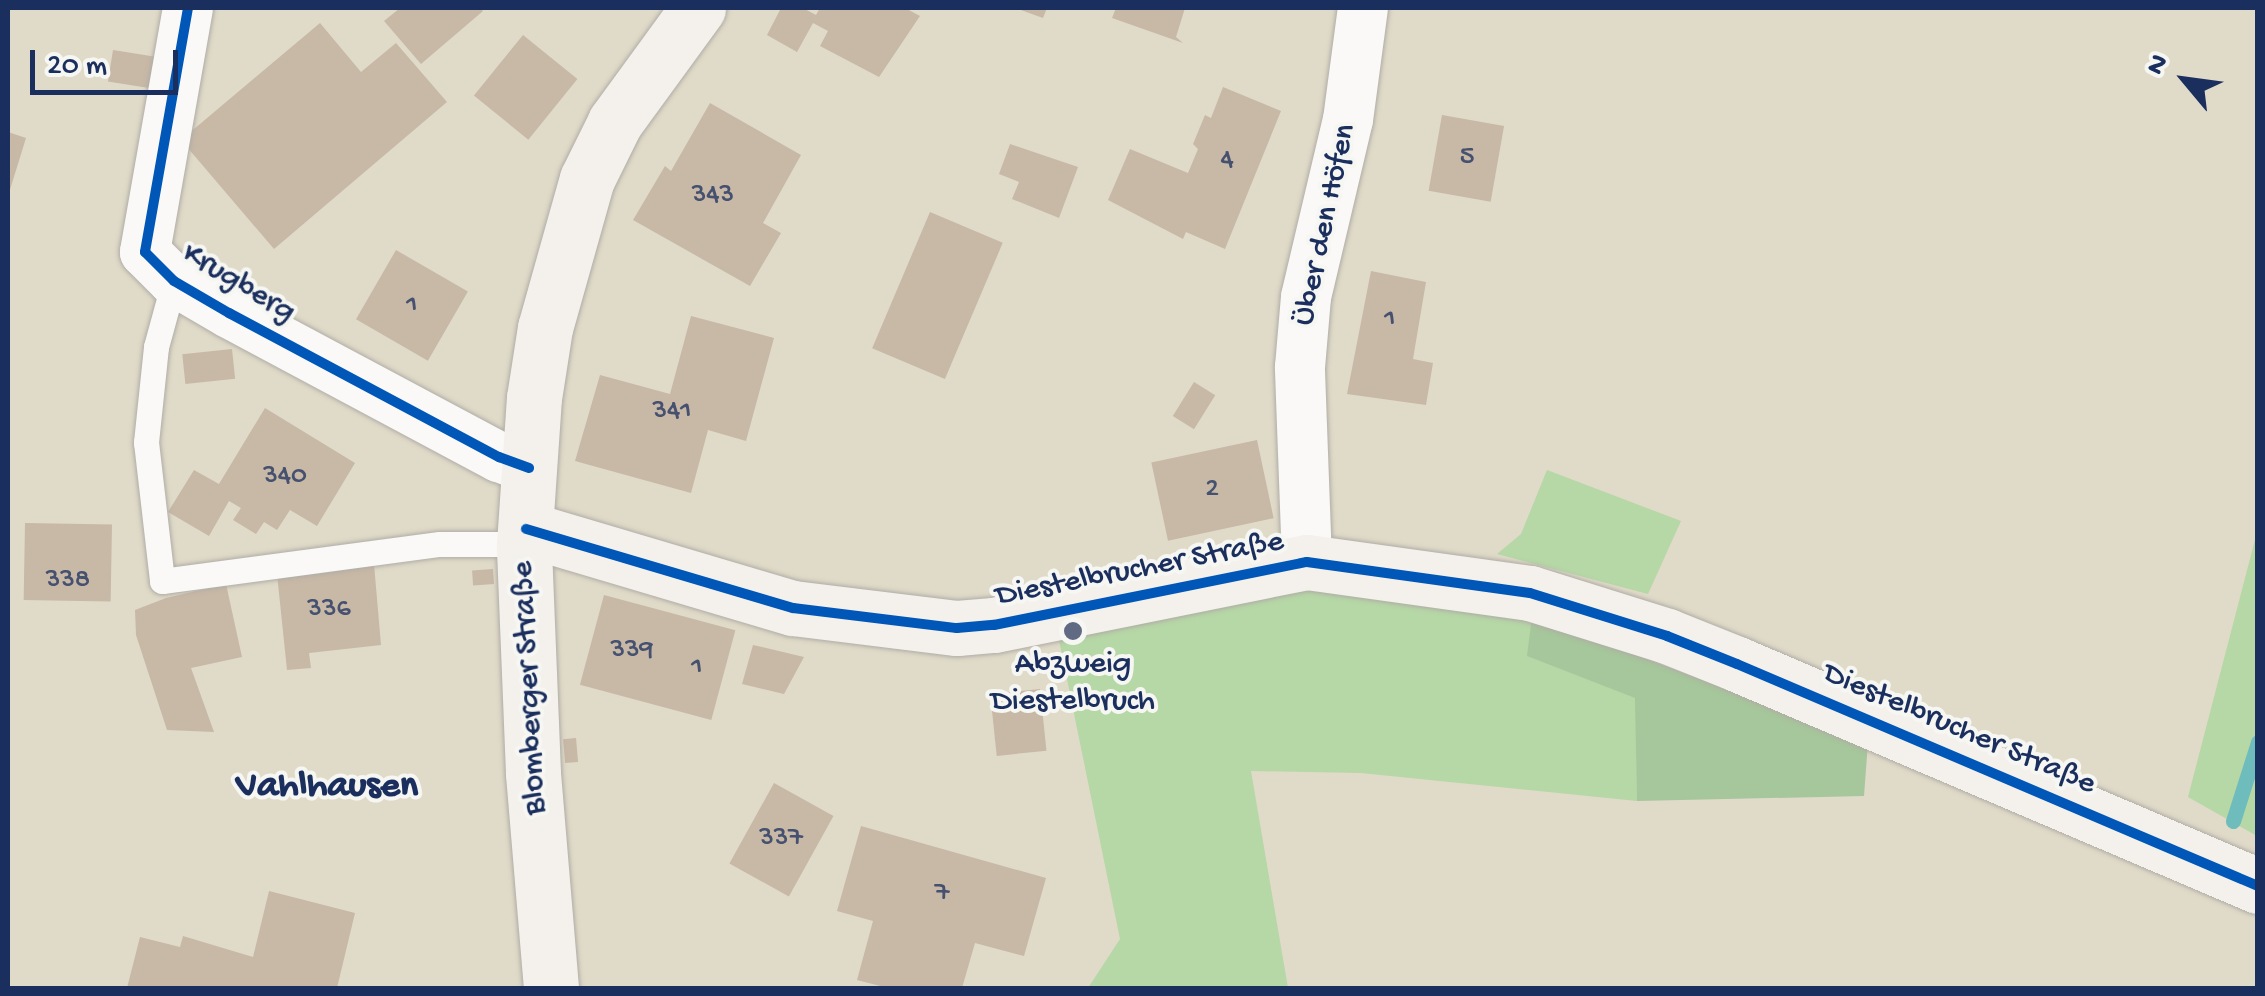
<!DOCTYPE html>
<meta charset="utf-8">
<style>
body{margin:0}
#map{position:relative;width:2265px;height:996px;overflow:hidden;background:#e0dac8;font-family:"Gochi Hand",sans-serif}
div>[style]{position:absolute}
.green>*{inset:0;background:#b6d7a6}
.forest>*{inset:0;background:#a6c69b}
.stream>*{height:15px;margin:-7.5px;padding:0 7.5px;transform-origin:7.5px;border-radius:7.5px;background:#6ebcbb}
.building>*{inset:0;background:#c8b8a6;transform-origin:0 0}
.roads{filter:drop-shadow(0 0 2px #afada6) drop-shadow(0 0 2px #afada6)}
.lane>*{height:25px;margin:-12.5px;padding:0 12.5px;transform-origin:12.5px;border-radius:12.5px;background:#faf9f7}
.street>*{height:50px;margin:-25px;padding:0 25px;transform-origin:25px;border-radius:25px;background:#faf9f7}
.secondary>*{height:55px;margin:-27.5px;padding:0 27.5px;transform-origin:27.5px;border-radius:27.5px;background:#f4f1ec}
.cycleway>*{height:10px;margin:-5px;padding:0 5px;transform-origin:5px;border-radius:5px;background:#0057b8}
.dots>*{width:28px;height:28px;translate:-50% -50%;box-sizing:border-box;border:5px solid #f6f6f2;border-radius:50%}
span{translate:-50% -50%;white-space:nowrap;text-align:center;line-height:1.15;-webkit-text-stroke:8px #f6f6f2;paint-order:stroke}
.number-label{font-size:28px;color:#465170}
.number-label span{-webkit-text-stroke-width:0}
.street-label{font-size:32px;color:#1b2f5e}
.poi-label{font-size:32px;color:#1b2f5e}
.quarter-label{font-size:38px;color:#1b2f5e;font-weight:700}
.frame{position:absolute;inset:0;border:10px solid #1b2f5e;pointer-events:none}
.north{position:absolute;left:2135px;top:30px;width:100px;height:100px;-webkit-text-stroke:8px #f6f6f2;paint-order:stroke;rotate:299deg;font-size:28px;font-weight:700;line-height:40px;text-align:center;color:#1b2f5e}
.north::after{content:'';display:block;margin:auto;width:35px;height:45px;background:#1b2f5e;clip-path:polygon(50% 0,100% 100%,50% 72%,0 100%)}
.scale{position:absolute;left:30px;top:50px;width:148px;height:45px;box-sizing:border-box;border:5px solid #1b2f5e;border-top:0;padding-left:12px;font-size:30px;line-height:35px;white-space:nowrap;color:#1b2f5e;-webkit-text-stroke:8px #f6f6f2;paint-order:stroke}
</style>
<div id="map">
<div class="green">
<i style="clip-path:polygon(1547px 470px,1681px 521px,1648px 594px,1497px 554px,1521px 534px)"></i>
<i style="clip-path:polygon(2257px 532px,2257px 836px,2188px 797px)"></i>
<i style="clip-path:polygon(1329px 585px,1532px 616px,1528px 656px,1636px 698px,1637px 801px,1361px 773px,1251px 771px,1288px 988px,1088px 988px,1120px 939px,1059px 640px)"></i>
</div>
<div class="forest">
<i style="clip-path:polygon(1532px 616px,1868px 742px,1864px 796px,1637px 801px,1635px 698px,1527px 656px)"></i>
</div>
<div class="stream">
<i style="left:2233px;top:821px;width:83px;rotate:-72.4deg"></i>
</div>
<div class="building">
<i style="clip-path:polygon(400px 8px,480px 8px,483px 11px,421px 64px,384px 21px)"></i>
<i style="clip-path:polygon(781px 8px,803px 8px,816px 15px,820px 8px,905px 8px,920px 16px,879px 77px,820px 46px,828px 31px,813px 23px,797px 52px,767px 35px)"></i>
<i style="clip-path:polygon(1015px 8px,1047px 8px,1043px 18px)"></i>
<i style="clip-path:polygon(1116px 8px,1185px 8px,1176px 37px,1183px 43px,1112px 18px)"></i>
<i style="clip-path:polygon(320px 23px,361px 72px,396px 43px,447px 102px,274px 249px,181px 140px)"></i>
<i style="left:523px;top:35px;width:70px;height:78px;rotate:39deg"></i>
<i style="left:113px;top:50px;width:43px;height:32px;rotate:9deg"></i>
<i style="clip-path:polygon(1223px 87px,1281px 111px,1225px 249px,1186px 232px,1183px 239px,1108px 200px,1130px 149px,1188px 173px,1198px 149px,1193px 144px,1205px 115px,1211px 118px)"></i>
<i style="clip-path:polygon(710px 103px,801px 155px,763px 223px,781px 233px,750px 286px,633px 220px,665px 166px,671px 171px)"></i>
<i style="left:1442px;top:115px;width:63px;height:77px;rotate:10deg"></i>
<i style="clip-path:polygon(8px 132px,26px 138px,8px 196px)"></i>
<i style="clip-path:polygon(1010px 144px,1078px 167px,1059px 218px,1012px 199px,1019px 182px,999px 174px)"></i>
<i style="left:930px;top:212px;width:79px;height:148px;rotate:23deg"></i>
<i style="left:396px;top:250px;width:83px;height:80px;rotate:30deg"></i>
<i style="clip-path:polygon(1371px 271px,1426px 282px,1413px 359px,1433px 363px,1426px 405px,1347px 394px)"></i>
<i style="clip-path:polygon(691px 316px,774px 338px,746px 441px,708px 430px,691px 493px,575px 461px,600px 375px,670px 394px)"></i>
<i style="left:232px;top:349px;width:30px;height:50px;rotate:84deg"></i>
<i style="left:1194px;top:382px;width:25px;height:40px;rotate:32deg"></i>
<i style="clip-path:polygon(265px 408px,355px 463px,317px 526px,290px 510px,277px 530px,264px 522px,256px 534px,233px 520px,241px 508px,229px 501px,209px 536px,168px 512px,194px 470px,219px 484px)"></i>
<i style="left:1257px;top:440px;width:80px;height:108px;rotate:78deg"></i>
<i style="left:25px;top:523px;width:87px;height:77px;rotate:1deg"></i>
<i style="clip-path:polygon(374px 564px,381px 645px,309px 653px,311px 668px,287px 670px,277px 574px)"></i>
<i style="left:493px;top:569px;width:15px;height:21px;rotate:86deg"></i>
<i style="clip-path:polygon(226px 584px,242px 657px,191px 668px,214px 732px,167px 730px,136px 635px,135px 610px,166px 598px)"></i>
<i style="left:604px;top:595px;width:136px;height:93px;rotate:15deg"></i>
<i style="clip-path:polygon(753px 645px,804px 657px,784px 694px,742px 684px)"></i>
<i style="left:1040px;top:689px;width:62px;height:50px;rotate:84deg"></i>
<i style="left:576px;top:738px;width:24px;height:13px;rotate:85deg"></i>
<i style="left:774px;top:783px;width:68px;height:92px;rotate:29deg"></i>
<i style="clip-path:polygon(861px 826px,1046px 878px,1024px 956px,975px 943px,962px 988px,888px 988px,857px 980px,873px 921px,837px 911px)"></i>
<i style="clip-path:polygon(269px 891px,355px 913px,337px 988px,127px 988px,140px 937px,180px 947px,183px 936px,253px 957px)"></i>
</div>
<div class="roads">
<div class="lane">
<i style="left:174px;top:281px;width:68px;rotate:105.3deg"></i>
<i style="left:156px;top:347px;width:96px;rotate:96deg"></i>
<i style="left:146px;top:442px;width:140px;rotate:83.4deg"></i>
<i style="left:162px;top:581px;width:280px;rotate:-7.6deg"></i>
<i style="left:440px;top:544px;width:84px"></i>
</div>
<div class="street">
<i style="left:188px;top:8px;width:248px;rotate:100deg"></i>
<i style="left:145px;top:252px;width:41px;rotate:45deg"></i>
<i style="left:174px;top:281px;width:64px;rotate:30.2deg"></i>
<i style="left:229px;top:313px;width:306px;rotate:28.1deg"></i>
<i style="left:499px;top:457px;width:32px;rotate:20deg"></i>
<i style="left:1307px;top:562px;width:195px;rotate:-92.1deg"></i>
<i style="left:1300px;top:367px;width:70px;rotate:-85.1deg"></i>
<i style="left:1306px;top:297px;width:182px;rotate:-76.7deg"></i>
<i style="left:1348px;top:120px;width:113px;rotate:-82.4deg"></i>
</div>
<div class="secondary">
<i style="left:526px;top:529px;width:278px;rotate:16.5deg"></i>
<i style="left:793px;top:608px;width:165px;rotate:7deg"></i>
<i style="left:957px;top:628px;width:37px;rotate:-5deg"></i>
<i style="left:994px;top:625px;width:319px;rotate:-11.4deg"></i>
<i style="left:1307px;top:562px;width:225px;rotate:7.9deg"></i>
<i style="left:1530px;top:593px;width:144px;rotate:17.4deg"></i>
<i style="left:1667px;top:636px;width:75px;rotate:21.8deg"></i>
<i style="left:1737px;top:664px;width:566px;rotate:23.08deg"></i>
<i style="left:551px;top:988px;width:216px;rotate:-94.8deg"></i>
<i style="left:533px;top:773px;width:229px;rotate:-92.3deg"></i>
<i style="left:524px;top:544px;width:146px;rotate:-86.1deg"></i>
<i style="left:534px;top:398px;width:71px;rotate:-81.1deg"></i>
<i style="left:545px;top:328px;width:155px;rotate:-74.3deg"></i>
<i style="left:587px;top:179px;width:64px;rotate:-63.8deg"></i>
<i style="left:615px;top:122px;width:141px;rotate:-53.9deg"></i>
</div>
</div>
<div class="cycleway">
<i style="left:188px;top:8px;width:248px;rotate:100deg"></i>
<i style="left:145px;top:252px;width:41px;rotate:45deg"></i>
<i style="left:174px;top:281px;width:64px;rotate:30.2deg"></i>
<i style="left:229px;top:313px;width:306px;rotate:28.1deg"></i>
<i style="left:499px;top:457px;width:32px;rotate:20deg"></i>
<i style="left:526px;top:529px;width:278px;rotate:16.5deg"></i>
<i style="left:793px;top:608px;width:165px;rotate:7deg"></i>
<i style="left:957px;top:628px;width:37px;rotate:-5deg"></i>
<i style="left:994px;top:625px;width:319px;rotate:-11.4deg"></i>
<i style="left:1307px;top:562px;width:225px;rotate:7.9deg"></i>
<i style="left:1530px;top:593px;width:144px;rotate:17.4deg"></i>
<i style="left:1667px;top:636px;width:75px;rotate:21.8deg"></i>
<i style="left:1737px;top:664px;width:566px;rotate:23.08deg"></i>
</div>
<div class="dots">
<i style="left:1073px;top:631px;background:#606b83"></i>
</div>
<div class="number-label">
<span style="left:1467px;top:158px">5</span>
<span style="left:1227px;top:161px">4</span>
<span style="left:713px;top:196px">343</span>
<span style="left:412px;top:306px">1</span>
<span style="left:1390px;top:320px">1</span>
<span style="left:672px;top:412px">341</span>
<span style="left:285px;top:477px">340</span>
<span style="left:1212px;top:490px">2</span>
<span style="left:68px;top:581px">338</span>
<span style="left:329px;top:610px">336</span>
<span style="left:632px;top:651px">339</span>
<span style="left:697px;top:668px">1</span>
<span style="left:781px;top:839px">337</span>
<span style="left:942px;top:894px">7</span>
</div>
<div class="street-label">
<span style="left:1326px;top:225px;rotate:-78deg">Über den Höfen</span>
<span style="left:238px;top:284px;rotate:31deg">Krugberg</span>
<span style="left:1140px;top:570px;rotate:-11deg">Diestelbrucher Straße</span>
<span style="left:531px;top:688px;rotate:-93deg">Blomberger Straße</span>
<span style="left:1959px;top:730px;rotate:23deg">Diestelbrucher Straße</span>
</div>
<div class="poi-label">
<span style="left:1073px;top:684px">Abzweig<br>Diestelbruch</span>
</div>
<div class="quarter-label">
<span style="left:327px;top:788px">Vahlhausen</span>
</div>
<div class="frame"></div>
<div class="north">N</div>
<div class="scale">20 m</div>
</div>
